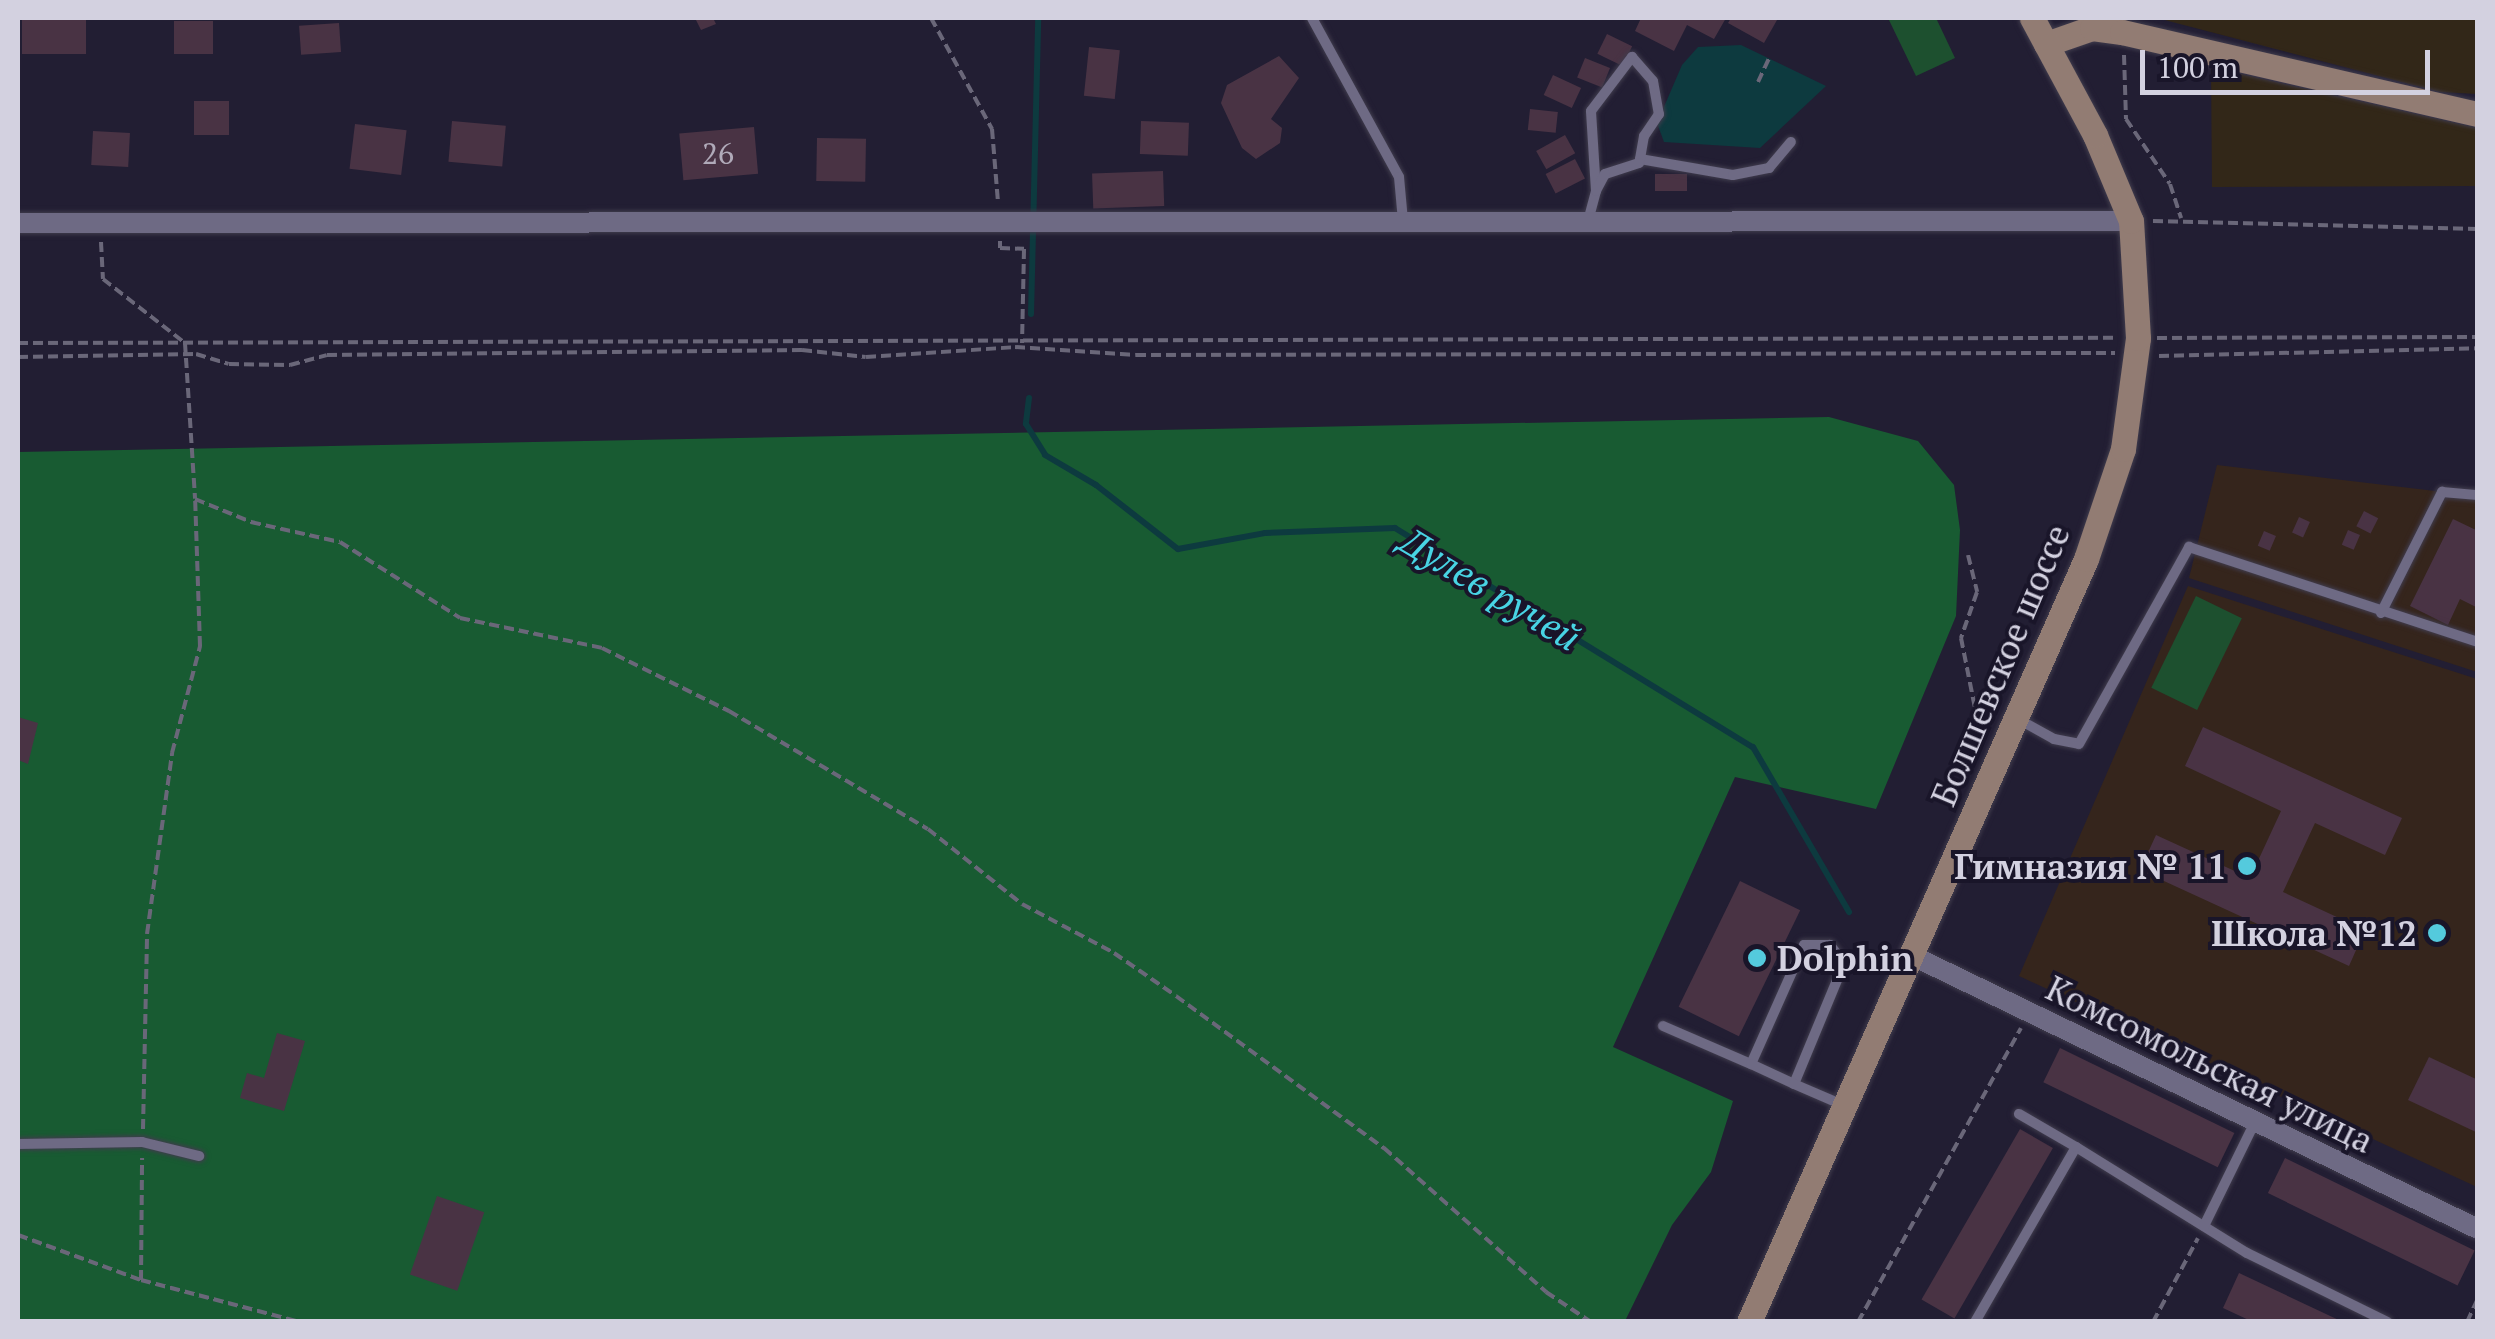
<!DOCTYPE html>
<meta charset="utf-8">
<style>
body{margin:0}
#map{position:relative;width:2495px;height:1339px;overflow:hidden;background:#221e33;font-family:"PT Serif",serif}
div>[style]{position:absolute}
.industrial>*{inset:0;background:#322718}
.education>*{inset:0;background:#35251c}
.green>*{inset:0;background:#1d502f;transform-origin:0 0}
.forest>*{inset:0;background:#185b32}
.water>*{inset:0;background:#0d3a3f}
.stream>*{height:6px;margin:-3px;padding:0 3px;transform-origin:3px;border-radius:3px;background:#0d3a3f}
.building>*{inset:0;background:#493344;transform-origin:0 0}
.path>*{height:4px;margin-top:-2px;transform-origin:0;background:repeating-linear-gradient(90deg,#6a6779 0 10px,transparent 0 15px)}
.roads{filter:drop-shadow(0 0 2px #403c4d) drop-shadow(0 0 2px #403c4d)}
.lane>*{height:10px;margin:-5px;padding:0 5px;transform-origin:5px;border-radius:5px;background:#6e6a84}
.street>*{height:20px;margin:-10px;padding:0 10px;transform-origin:10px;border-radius:10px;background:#6e6a84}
.secondary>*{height:25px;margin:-12.5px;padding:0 12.5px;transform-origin:12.5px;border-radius:12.5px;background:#927c73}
.dots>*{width:28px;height:28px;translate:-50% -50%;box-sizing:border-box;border:5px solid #191529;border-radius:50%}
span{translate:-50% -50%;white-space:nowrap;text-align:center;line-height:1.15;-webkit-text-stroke:8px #191529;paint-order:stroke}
.number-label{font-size:30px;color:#b0aab9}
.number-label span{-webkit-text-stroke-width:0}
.street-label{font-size:35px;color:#d3d1e0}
.poi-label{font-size:35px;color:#d3d1e0;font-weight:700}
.right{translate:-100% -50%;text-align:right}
.left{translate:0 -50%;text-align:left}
.water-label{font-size:38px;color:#48d4e4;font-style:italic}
.frame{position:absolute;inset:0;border:20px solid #d3d1e0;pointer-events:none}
.scale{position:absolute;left:2140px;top:50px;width:290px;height:45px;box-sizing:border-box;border:5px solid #d3d1e0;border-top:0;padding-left:12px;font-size:30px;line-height:35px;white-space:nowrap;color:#d3d1e0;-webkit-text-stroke:8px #191529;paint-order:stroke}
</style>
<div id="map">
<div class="industrial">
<i style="clip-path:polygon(2157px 18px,2477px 18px,2477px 94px,2440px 92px)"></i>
<i style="clip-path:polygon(2211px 67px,2477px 128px,2477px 186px,2212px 187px)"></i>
</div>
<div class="education">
<i style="clip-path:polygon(2217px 465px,2477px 496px,2477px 672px,2189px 578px)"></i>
<i style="clip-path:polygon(2188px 586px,2477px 679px,2477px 1187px,2019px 976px)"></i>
</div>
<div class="green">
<i style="clip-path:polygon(1888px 18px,1936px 18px,1955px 58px,1916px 76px)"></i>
<i style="left:2196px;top:596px;width:51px;height:102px;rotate:26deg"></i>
</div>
<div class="forest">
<i style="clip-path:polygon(1829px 417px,1918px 441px,1954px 485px,1960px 530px,1956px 616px,1876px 809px,1735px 777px,1613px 1047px,1733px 1101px,1711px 1172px,1672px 1225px,1625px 1321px,18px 1321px,18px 452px)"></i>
</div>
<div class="water">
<i style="clip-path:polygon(1741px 45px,1826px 86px,1760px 148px,1664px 142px,1657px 123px,1682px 65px,1698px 47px)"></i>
</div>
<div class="stream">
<i style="left:1031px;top:314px;width:296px;rotate:-88.6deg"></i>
<i style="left:1029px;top:398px;width:26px;rotate:97deg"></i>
<i style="left:1026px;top:424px;width:36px;rotate:58deg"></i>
<i style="left:1045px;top:455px;width:59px;rotate:30.5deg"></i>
<i style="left:1096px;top:485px;width:104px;rotate:38deg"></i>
<i style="left:1178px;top:549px;width:88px;rotate:-10.4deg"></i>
<i style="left:1265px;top:533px;width:130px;rotate:-2.2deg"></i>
<i style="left:1395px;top:528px;width:420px;rotate:31.5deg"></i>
<i style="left:1753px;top:747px;width:191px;rotate:59.8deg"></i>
</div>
<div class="building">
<i style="clip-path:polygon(695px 18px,713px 18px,716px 24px,701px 30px)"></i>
<i style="clip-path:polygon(1641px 18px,1726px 18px,1714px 39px,1687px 25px,1674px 51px,1635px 31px)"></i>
<i style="clip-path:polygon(1731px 18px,1772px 18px,1777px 20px,1764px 43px,1728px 23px)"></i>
<i style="left:22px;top:19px;width:64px;height:35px"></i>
<i style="left:174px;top:21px;width:39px;height:33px"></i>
<i style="left:339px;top:23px;width:29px;height:40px;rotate:86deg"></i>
<i style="left:1607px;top:34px;width:28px;height:22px;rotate:26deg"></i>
<i style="left:1089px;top:47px;width:31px;height:49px;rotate:6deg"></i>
<i style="clip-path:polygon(1279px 56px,1299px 78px,1271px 119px,1282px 128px,1280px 143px,1256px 159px,1242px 148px,1221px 103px,1227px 85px)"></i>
<i style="left:1585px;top:58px;width:27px;height:21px;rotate:22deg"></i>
<i style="left:1553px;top:75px;width:31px;height:22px;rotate:25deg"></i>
<i style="left:194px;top:101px;width:35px;height:34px"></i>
<i style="left:1530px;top:109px;width:28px;height:21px;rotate:6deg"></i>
<i style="left:452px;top:121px;width:54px;height:41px;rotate:5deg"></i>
<i style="left:1141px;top:121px;width:48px;height:33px;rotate:2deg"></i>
<i style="left:355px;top:124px;width:52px;height:45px;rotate:7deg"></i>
<i style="left:754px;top:127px;width:47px;height:75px;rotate:85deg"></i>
<i style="left:93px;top:131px;width:37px;height:34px;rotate:3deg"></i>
<i style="left:1565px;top:135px;width:21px;height:33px;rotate:61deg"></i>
<i style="left:817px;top:138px;width:49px;height:43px;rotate:1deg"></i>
<i style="left:1575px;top:159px;width:22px;height:33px;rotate:63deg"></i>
<i style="left:1163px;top:171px;width:35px;height:71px;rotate:88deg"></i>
<i style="left:1655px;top:174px;width:32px;height:17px"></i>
<i style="left:2364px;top:511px;width:16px;height:17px;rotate:27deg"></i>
<i style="left:2299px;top:517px;width:12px;height:17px;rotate:24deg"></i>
<i style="clip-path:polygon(2453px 519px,2478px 531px,2478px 608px,2460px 599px,2448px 625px,2410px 606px)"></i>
<i style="left:2348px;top:530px;width:13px;height:16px;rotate:23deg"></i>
<i style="left:2264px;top:531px;width:13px;height:16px;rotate:23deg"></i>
<i style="clip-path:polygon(18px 717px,38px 723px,28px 764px,18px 760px)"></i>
<i style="clip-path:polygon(2203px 727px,2402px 818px,2385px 855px,2315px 823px,2283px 892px,2365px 930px,2349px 966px,2140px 870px,2156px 835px,2250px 878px,2281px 811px,2185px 766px)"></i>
<i style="left:1740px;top:881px;width:67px;height:140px;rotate:26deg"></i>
<i style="clip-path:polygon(277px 1033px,305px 1041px,284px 1111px,240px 1098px,247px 1073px,264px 1078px)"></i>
<i style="left:2060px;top:1048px;width:194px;height:38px;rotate:26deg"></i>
<i style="clip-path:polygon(2429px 1057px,2478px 1080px,2478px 1133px,2408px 1100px)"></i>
<i style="left:2020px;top:1129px;width:38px;height:197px;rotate:30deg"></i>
<i style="left:2285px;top:1158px;width:211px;height:39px;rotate:26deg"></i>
<i style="left:437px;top:1196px;width:50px;height:83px;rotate:19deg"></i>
<i style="clip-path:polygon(2239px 1273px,2343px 1322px,2253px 1322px,2223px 1308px)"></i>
</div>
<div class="path">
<i style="left:931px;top:18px;width:127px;rotate:61.2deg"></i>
<i style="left:992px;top:129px;width:73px;rotate:85.3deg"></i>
<i style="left:2124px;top:55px;width:64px;rotate:88.2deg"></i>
<i style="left:2126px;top:119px;width:78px;rotate:55.9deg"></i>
<i style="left:2170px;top:184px;width:36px;rotate:72deg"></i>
<i style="left:1758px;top:82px;width:26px;rotate:-65deg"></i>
<i style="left:2153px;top:221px;width:325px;rotate:1.4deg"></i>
<i style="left:1000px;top:241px;width:7px;rotate:90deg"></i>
<i style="left:1000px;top:248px;width:24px;rotate:2deg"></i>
<i style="left:1024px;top:249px;width:94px;rotate:91.2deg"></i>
<i style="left:101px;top:242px;width:37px;rotate:87deg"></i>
<i style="left:103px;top:279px;width:104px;rotate:38deg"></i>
<i style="left:185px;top:343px;width:156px;rotate:86.3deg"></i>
<i style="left:195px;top:499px;width:61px;rotate:22.3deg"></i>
<i style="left:251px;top:522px;width:91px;rotate:12.7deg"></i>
<i style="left:340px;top:542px;width:142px;rotate:32.3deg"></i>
<i style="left:460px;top:618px;width:145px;rotate:11.9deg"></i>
<i style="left:602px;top:648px;width:142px;rotate:26.4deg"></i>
<i style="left:729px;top:711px;width:231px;rotate:30.7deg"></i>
<i style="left:928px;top:829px;width:120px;rotate:38.6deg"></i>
<i style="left:1022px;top:904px;width:104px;rotate:28deg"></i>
<i style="left:1114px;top:953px;width:75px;rotate:34.7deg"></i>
<i style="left:1176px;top:996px;width:258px;rotate:36.2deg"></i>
<i style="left:1384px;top:1148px;width:217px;rotate:41.6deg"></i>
<i style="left:1546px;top:1292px;width:54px;rotate:33.7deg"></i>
<i style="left:2157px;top:338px;width:321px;rotate:-0.2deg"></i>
<i style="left:18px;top:343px;width:2100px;rotate:-0.14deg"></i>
<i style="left:2159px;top:356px;width:319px;rotate:-1.4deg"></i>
<i style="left:18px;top:357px;width:178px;rotate:-1deg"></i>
<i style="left:196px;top:354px;width:34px;rotate:17deg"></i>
<i style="left:229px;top:364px;width:61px;rotate:0.9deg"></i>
<i style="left:290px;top:365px;width:38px;rotate:-15deg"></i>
<i style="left:327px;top:355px;width:475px;rotate:-0.6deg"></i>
<i style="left:802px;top:350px;width:64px;rotate:6.2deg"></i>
<i style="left:866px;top:357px;width:149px;rotate:-3.8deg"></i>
<i style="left:1015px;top:347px;width:121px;rotate:3.8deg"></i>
<i style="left:1136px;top:355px;width:979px;rotate:-0.12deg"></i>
<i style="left:1968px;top:555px;width:38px;rotate:76deg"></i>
<i style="left:1977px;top:592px;width:49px;rotate:109.2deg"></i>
<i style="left:1961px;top:638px;width:102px;rotate:78.7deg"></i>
<i style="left:143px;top:1129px;width:195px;rotate:-88.8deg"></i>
<i style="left:147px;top:934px;width:183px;rotate:-82.1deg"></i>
<i style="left:172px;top:753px;width:111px;rotate:-75.3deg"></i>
<i style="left:200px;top:646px;width:147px;rotate:-91.9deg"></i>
<i style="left:18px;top:1235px;width:131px;rotate:20.1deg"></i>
<i style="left:141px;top:1280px;width:164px;rotate:14.8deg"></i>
<i style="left:141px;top:1280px;width:122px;rotate:-89.5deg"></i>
<i style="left:1858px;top:1322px;width:336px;rotate:-61deg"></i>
<i style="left:2153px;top:1322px;width:95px;rotate:-61.8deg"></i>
<i style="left:2467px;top:1322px;width:26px;rotate:-65deg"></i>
</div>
<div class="roads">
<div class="lane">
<i style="left:1312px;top:18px;width:181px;rotate:61.3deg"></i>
<i style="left:1399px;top:177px;width:44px;rotate:84.8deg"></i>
<i style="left:1640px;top:159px;width:94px;rotate:9.8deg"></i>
<i style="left:1733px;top:175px;width:37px;rotate:-11deg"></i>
<i style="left:1769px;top:168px;width:34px;rotate:-50deg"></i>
<i style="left:1588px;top:221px;width:31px;rotate:-75deg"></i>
<i style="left:1596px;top:191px;width:80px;rotate:-93.6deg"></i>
<i style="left:1591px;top:111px;width:68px;rotate:-52.8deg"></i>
<i style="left:1632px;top:57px;width:32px;rotate:49deg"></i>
<i style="left:1653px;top:81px;width:34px;rotate:80deg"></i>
<i style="left:1659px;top:114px;width:27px;rotate:124deg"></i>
<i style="left:1644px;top:136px;width:27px;rotate:100deg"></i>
<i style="left:1639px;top:163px;width:36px;rotate:162deg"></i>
<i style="left:1605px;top:174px;width:19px;rotate:118deg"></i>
<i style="left:2381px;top:613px;width:136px;rotate:-63.2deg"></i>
<i style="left:2442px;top:492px;width:36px;rotate:5deg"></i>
<i style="left:2018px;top:719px;width:41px;rotate:29.1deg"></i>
<i style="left:2054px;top:739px;width:25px;rotate:11deg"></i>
<i style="left:2079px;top:744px;width:226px;rotate:-60.8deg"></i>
<i style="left:2189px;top:547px;width:304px;rotate:18.2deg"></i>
<i style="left:1663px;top:1026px;width:96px;rotate:23.4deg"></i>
<i style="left:1794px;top:1084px;width:131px;rotate:-67.5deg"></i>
<i style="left:1844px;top:963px;width:23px;rotate:-128deg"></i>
<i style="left:1830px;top:945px;width:26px;rotate:180deg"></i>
<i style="left:1804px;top:945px;width:130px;rotate:114deg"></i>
<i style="left:1751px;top:1064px;width:47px;rotate:24.9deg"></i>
<i style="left:1794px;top:1084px;width:56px;rotate:23.3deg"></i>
<i style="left:18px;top:1144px;width:124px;rotate:-0.9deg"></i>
<i style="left:142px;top:1142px;width:59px;rotate:13.8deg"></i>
<i style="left:2076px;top:1147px;width:201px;rotate:31.8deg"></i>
<i style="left:2247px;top:1253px;width:156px;rotate:26.2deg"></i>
<i style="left:2204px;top:1226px;width:116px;rotate:-63.9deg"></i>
<i style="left:1975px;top:1322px;width:202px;rotate:-60deg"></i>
<i style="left:2076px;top:1147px;width:66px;rotate:-149.9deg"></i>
</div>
<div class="street">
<i style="left:18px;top:223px;width:2113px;rotate:-0.05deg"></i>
<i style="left:1913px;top:956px;width:627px;rotate:25.79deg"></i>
</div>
<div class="secondary">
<i style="left:2046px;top:44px;width:49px;rotate:-19.2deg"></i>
<i style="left:2092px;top:28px;width:30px;rotate:8deg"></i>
<i style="left:2122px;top:32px;width:365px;rotate:13deg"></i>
<i style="left:1749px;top:1322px;width:834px;rotate:-66.17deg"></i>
<i style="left:2086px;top:559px;width:116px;rotate:-71.4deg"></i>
<i style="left:2123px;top:449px;width:112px;rotate:-82.3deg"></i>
<i style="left:2138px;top:338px;width:117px;rotate:-93.4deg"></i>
<i style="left:2131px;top:221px;width:93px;rotate:-112.7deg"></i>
<i style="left:2095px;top:135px;width:133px;rotate:-118.3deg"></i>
</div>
</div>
<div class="dots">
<i style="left:2247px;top:866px;background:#54cadd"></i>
<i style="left:2437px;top:933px;background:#54cadd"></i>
<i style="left:1757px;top:958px;background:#54cadd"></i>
</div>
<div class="number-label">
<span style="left:718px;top:153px">26</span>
</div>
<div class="street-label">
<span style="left:2000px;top:665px;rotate:-67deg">Болшевское шоссе</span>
<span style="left:2210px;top:1064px;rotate:26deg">Комсомольская улица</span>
</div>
<div class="poi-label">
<span class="right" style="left:2227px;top:866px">Гимназия № 11</span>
<span class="right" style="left:2417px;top:933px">Школа №12</span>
<span class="left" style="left:1777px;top:958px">Dolphin</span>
</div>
<div class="water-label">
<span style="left:1490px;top:589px;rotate:31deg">Дулев ручей</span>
</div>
<div class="frame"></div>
<div class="scale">100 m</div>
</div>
